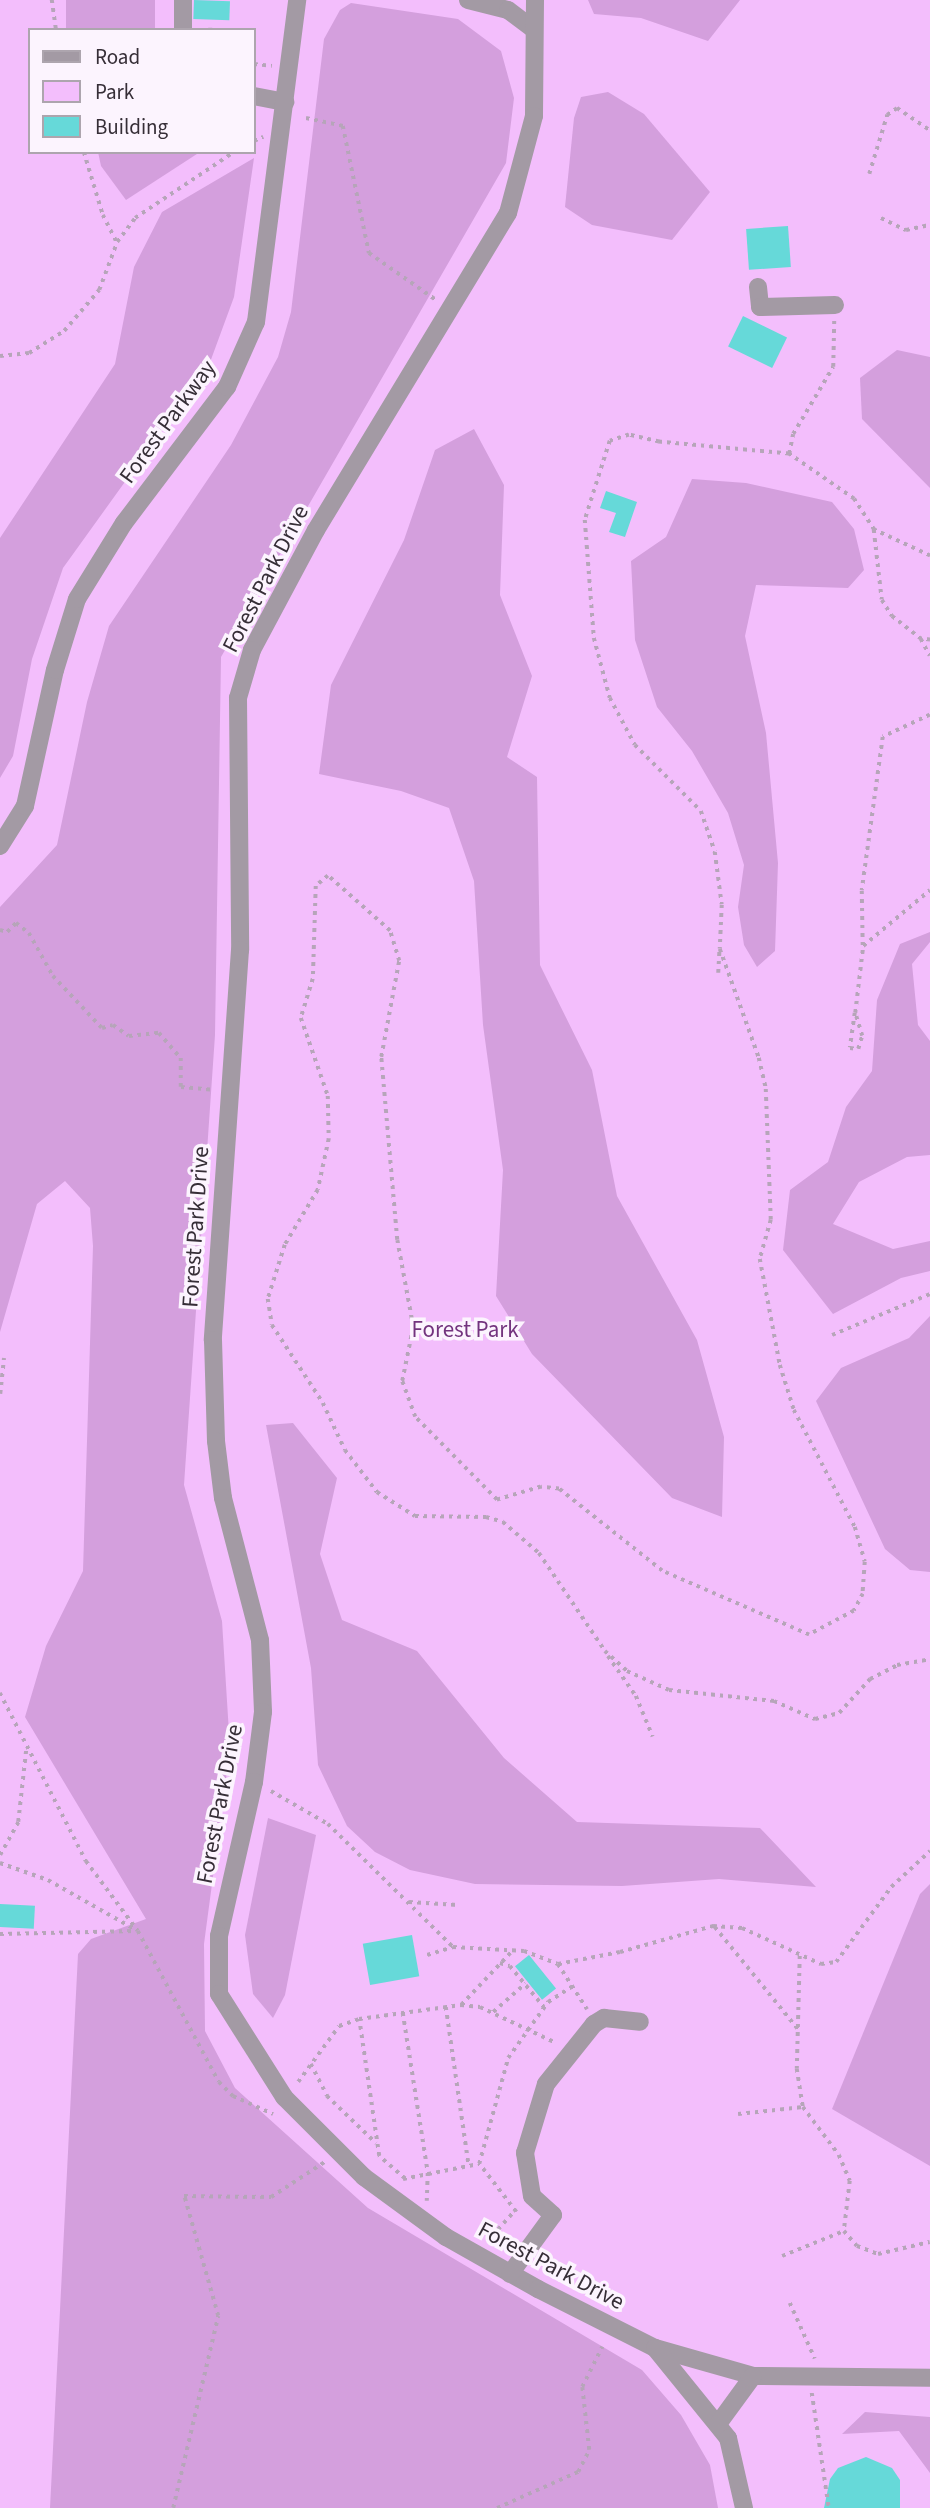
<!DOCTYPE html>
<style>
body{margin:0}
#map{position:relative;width:930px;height:2508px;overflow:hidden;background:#f7e1fb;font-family:"Source Sans 3",sans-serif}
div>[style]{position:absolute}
.green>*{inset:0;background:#f3befc}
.forest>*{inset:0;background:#d49fdd;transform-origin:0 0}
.building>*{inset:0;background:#66d9d9;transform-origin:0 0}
.path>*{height:3.5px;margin-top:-1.75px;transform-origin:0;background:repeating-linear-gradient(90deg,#b6a5b9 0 3.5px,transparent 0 8.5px)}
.minor>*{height:18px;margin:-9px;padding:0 9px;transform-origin:9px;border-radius:9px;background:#a39aa4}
span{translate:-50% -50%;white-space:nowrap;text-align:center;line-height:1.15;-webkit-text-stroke:7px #fcf4fe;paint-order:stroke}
.street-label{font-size:23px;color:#362e37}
.park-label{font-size:23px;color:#73347e}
.legend{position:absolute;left:28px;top:28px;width:228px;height:126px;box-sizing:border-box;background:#fcf4fe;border:2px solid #ada5ae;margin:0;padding:9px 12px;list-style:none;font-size:21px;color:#362e37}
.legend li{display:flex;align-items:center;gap:14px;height:35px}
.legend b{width:35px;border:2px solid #ada5ae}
</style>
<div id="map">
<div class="green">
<i style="clip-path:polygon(evenodd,0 0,930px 0,930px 2508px,0 2508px,0 0,30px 30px,254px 30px,254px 152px,30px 152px,30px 30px)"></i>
</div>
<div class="forest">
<i style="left:66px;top:0;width:89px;height:30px"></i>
<i style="clip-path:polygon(588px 0,740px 0,708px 41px,641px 18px,594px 14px)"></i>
<i style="clip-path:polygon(351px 3px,458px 19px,501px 51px,514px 98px,506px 163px,221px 657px,215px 1035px,184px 1485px,222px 1621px,230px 1749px,204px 1944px,205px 2031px,235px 2088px,368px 2208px,642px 2370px,681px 2415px,710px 2465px,718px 2508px,50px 2508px,78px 1954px,91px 1939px,146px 1919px,25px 1717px,46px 1646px,83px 1571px,93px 1246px,90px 1208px,65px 1181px,37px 1204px,0 1332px,0 907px,57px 845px,87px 702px,109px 626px,231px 445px,278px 357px,291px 312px,324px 39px,340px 10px)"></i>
<i style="clip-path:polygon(608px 92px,644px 114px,710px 192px,672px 240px,592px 225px,565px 207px,574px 118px,581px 97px)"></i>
<i style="clip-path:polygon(98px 152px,200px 152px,126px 200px,101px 166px)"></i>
<i style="clip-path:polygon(254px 158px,234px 297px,209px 365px,63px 568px,32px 659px,13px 756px,0 778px,0 538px,115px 364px,134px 267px,162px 212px)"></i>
<i style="clip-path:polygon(897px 350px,930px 357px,930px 488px,862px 419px,860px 378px)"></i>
<i style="clip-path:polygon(474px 429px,504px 485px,500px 595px,532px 676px,507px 757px,537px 777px,540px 965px,592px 1070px,617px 1196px,697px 1340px,724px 1437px,722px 1517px,672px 1498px,532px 1354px,496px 1296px,503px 1170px,483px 1025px,474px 881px,449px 808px,401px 791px,319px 774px,331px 685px,404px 540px,435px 450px)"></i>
<i style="clip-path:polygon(692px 479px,746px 483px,832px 502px,854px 529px,864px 570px,848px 588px,756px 585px,745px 636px,766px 733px,778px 863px,775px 951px,757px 967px,744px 945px,738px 907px,744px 865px,728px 813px,692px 751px,657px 707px,635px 640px,631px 561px,666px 537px)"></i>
<i style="clip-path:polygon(930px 932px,930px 942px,912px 964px,918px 1025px,930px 1041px,930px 1155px,907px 1157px,859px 1182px,833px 1224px,893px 1249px,930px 1241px,930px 1271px,901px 1278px,833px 1314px,783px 1250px,790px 1190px,828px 1162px,846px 1107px,872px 1071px,877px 1000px,900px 944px)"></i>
<i style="clip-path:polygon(930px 1316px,930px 1572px,910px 1570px,885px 1549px,816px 1401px,841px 1368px,909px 1338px)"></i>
<i style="clip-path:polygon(293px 1423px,337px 1478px,320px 1554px,342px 1620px,417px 1651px,504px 1758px,577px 1822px,760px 1828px,816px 1887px,719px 1879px,622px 1886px,475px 1884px,410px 1870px,375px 1852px,347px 1826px,318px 1765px,311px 1668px,266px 1425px)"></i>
<i style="clip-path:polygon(268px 1818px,316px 1835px,285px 1995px,273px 2018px,253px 1994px,245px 1935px)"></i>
<i style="clip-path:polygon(930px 1884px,930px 2166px,832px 2109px,920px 1894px)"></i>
<i style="clip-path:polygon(865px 2412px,930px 2417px,930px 2473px,899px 2431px,842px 2434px)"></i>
</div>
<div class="building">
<i style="left:194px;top:0;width:36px;height:19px;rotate:2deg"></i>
<i style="left:788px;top:226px;width:41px;height:42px;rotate:86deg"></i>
<i style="left:743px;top:316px;width:49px;height:34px;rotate:26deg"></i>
<i style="clip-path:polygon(606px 491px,637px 502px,625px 537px,609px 532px,616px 513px,600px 508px)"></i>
<i style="left:0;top:1904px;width:35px;height:23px;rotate:3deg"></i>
<i style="left:412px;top:1935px;width:42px;height:50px;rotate:80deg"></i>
<i style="left:529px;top:1955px;width:43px;height:18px;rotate:51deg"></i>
<i style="clip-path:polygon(866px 2457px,892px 2468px,900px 2480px,900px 2508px,824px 2508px,830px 2479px,838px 2468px)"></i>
</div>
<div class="path">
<i style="left:52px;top:0;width:30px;rotate:82deg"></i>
<i style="left:210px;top:30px;width:2px;rotate:-90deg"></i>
<i style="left:254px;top:64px;width:18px;rotate:6deg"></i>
<i style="left:306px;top:118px;width:38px;rotate:12deg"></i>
<i style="left:343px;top:126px;width:130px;rotate:78.4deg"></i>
<i style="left:369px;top:253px;width:82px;rotate:35deg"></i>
<i style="left:254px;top:141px;width:10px;rotate:-24deg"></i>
<i style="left:84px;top:152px;width:66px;rotate:73.2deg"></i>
<i style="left:103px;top:215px;width:30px;rotate:63deg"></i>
<i style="left:869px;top:174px;width:62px;rotate:-73deg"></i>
<i style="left:887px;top:115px;width:12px;rotate:-35deg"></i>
<i style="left:897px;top:108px;width:40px;rotate:34deg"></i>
<i style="left:881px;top:218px;width:28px;rotate:26deg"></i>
<i style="left:906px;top:230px;width:25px;rotate:-12deg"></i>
<i style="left:0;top:356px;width:29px;rotate:-6deg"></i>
<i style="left:29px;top:353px;width:41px;rotate:-32.2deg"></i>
<i style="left:64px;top:331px;width:54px;rotate:-49.5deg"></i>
<i style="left:99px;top:290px;width:51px;rotate:-69.4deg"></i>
<i style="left:117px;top:242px;width:30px;rotate:-53deg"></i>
<i style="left:135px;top:218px;width:119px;rotate:-33.7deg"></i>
<i style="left:789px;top:454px;width:20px;rotate:-79deg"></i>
<i style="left:793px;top:434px;width:78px;rotate:-59.2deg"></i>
<i style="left:833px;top:367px;width:46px;rotate:-88.8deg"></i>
<i style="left:874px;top:530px;width:70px;rotate:83.5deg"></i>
<i style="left:882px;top:600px;width:19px;rotate:58deg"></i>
<i style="left:892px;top:616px;width:37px;rotate:38deg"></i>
<i style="left:930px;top:556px;width:62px;rotate:-155.1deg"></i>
<i style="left:874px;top:530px;width:37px;rotate:-123deg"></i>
<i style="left:854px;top:499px;width:79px;rotate:-145.3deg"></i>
<i style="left:789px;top:454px;width:131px;rotate:-174.7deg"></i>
<i style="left:659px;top:442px;width:31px;rotate:-167deg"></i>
<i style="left:629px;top:435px;width:20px;rotate:162deg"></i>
<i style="left:610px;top:441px;width:83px;rotate:107.6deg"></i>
<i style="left:585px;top:520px;width:118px;rotate:85.6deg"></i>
<i style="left:594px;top:638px;width:62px;rotate:75.1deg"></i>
<i style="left:610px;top:698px;width:53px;rotate:62deg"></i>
<i style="left:635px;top:745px;width:93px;rotate:45deg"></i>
<i style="left:701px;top:811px;width:43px;rotate:71.1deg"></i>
<i style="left:715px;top:852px;width:53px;rotate:82.5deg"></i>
<i style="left:722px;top:905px;width:44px;rotate:92.6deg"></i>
<i style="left:720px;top:949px;width:116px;rotate:70.3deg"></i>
<i style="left:759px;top:1058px;width:32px;rotate:77deg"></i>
<i style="left:766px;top:1089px;width:131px;rotate:87.8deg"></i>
<i style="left:771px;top:1220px;width:41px;rotate:105.8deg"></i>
<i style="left:760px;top:1259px;width:108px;rotate:79.3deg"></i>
<i style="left:780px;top:1365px;width:47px;rotate:72.7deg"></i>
<i style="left:794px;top:1410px;width:132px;rotate:62.5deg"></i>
<i style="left:855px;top:1527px;width:36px;rotate:74deg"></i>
<i style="left:865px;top:1562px;width:32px;rotate:94deg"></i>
<i style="left:863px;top:1594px;width:19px;rotate:118deg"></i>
<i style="left:854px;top:1611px;width:51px;rotate:151.9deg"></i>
<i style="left:809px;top:1635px;width:160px;rotate:-156.5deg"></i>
<i style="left:662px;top:1571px;width:132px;rotate:-141.5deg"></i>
<i style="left:559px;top:1489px;width:18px;rotate:-174deg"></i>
<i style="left:541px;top:1487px;width:46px;rotate:163.5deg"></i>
<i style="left:497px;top:1500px;width:117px;rotate:-134.7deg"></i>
<i style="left:415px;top:1417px;width:38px;rotate:-110deg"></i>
<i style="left:402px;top:1381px;width:55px;rotate:-78.5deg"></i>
<i style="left:413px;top:1327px;width:88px;rotate:-100.4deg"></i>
<i style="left:397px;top:1240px;width:184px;rotate:-95deg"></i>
<i style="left:381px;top:1057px;width:98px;rotate:-79.4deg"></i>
<i style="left:399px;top:961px;width:31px;rotate:-107deg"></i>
<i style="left:390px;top:931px;width:83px;rotate:-138.4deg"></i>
<i style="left:328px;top:876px;width:16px;rotate:140deg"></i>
<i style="left:316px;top:886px;width:93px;rotate:91.8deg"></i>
<i style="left:313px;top:979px;width:41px;rotate:107.1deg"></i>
<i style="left:301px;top:1018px;width:83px;rotate:70.9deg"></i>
<i style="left:328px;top:1096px;width:43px;rotate:88.7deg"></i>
<i style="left:329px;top:1139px;width:52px;rotate:102.2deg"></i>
<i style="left:318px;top:1190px;width:64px;rotate:121deg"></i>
<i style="left:285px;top:1245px;width:57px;rotate:107.5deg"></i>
<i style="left:268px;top:1299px;width:26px;rotate:81deg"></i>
<i style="left:272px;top:1325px;width:93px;rotate:56.8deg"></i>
<i style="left:323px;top:1403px;width:52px;rotate:64.9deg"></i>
<i style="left:345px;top:1450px;width:53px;rotate:52.7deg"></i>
<i style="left:377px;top:1492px;width:45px;rotate:32.3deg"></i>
<i style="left:415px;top:1516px;width:71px;rotate:0.8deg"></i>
<i style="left:486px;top:1517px;width:18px;rotate:16deg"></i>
<i style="left:503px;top:1522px;width:48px;rotate:40.7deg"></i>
<i style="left:539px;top:1553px;width:118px;rotate:56deg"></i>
<i style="left:605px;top:1651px;width:30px;rotate:42deg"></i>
<i style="left:627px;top:1671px;width:46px;rotate:24.3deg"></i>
<i style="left:669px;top:1690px;width:106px;rotate:6deg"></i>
<i style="left:774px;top:1701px;width:45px;rotate:23.7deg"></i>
<i style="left:815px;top:1719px;width:25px;rotate:-14deg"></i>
<i style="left:839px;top:1713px;width:46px;rotate:-47.6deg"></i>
<i style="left:870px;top:1679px;width:30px;rotate:-27deg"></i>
<i style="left:897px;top:1665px;width:34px;rotate:-10deg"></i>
<i style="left:930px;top:640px;width:9px;rotate:-174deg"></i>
<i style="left:921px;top:639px;width:19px;rotate:62deg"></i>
<i style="left:930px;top:715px;width:52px;rotate:154.9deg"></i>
<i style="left:883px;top:737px;width:155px;rotate:97.8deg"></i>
<i style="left:862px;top:891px;width:55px;rotate:89deg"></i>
<i style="left:863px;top:946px;width:87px;rotate:-39.9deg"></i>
<i style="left:0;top:930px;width:7px;rotate:16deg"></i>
<i style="left:7px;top:932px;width:13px;rotate:-45deg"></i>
<i style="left:16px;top:923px;width:16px;rotate:38deg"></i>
<i style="left:29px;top:933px;width:49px;rotate:60.8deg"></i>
<i style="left:53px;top:976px;width:71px;rotate:46.7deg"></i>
<i style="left:102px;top:1028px;width:11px;rotate:-15deg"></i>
<i style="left:113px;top:1025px;width:19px;rotate:35deg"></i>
<i style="left:129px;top:1036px;width:30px;rotate:-6deg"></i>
<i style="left:159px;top:1033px;width:33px;rotate:49deg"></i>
<i style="left:181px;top:1058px;width:29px;rotate:90deg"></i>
<i style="left:181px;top:1087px;width:32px;rotate:5deg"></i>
<i style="left:718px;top:973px;width:22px;rotate:-87deg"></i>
<i style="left:855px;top:1013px;width:35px;rotate:98deg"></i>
<i style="left:850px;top:1048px;width:8px;rotate:7deg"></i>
<i style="left:858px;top:1049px;width:14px;rotate:-73deg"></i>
<i style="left:862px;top:1036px;width:24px;rotate:-107deg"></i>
<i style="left:855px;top:1013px;width:67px;rotate:-83.2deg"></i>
<i style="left:832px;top:1335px;width:106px;rotate:-22.7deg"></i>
<i style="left:0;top:1394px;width:36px;rotate:-84deg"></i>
<i style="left:608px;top:1656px;width:49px;rotate:55deg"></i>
<i style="left:636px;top:1696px;width:44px;rotate:67.5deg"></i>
<i style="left:0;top:1693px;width:189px;rotate:62.9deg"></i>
<i style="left:86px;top:1861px;width:87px;rotate:53.4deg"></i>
<i style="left:138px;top:1931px;width:171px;rotate:61.8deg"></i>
<i style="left:219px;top:2082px;width:20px;rotate:45deg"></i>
<i style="left:233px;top:2096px;width:44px;rotate:24.2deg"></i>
<i style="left:271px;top:1791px;width:66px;rotate:30.1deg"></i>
<i style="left:328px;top:1824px;width:175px;rotate:44.5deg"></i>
<i style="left:453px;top:1947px;width:71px;rotate:3.2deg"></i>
<i style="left:524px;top:1951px;width:36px;rotate:21deg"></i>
<i style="left:558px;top:1964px;width:63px;rotate:-11deg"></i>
<i style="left:620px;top:1952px;width:97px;rotate:-15.6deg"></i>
<i style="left:713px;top:1926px;width:29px;rotate:4deg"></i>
<i style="left:742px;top:1928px;width:87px;rotate:24.5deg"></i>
<i style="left:821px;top:1964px;width:15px;rotate:-8deg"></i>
<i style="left:836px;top:1962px;width:93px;rotate:-53.7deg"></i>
<i style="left:891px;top:1887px;width:53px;rotate:-42.7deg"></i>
<i style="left:0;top:1855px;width:38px;rotate:-61deg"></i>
<i style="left:18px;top:1822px;width:73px;rotate:-83.7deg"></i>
<i style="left:0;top:1863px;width:51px;rotate:19.5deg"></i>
<i style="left:48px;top:1880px;width:101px;rotate:29.6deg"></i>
<i style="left:409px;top:1902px;width:49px;rotate:3.5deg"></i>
<i style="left:715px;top:1927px;width:132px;rotate:50.9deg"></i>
<i style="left:0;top:1934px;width:136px;rotate:-1.3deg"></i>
<i style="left:427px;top:1955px;width:27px;rotate:-17deg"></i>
<i style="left:800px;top:1956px;width:113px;rotate:91.5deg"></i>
<i style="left:797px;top:2069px;width:38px;rotate:81deg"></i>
<i style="left:803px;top:2107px;width:60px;rotate:53.1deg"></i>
<i style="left:839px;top:2155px;width:28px;rotate:67deg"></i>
<i style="left:850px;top:2181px;width:50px;rotate:96.8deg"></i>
<i style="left:844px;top:2231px;width:20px;rotate:49deg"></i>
<i style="left:857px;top:2246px;width:22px;rotate:21deg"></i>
<i style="left:878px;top:2254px;width:53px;rotate:-13deg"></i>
<i style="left:500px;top:1963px;width:10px;rotate:17deg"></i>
<i style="left:510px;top:1966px;width:53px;rotate:50.3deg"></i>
<i style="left:558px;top:1964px;width:54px;rotate:57.2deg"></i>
<i style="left:461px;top:2005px;width:74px;rotate:-46.6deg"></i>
<i style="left:446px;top:2007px;width:161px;rotate:81.8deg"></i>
<i style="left:493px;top:2012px;width:43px;rotate:-41.2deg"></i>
<i style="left:403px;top:2013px;width:162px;rotate:81.1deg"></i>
<i style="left:428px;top:2173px;width:28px;rotate:92deg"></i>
<i style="left:311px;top:2064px;width:36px;rotate:63deg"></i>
<i style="left:327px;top:2096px;width:68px;rotate:43.8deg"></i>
<i style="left:298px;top:2082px;width:69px;rotate:-53.8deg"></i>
<i style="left:339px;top:2026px;width:21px;rotate:-19deg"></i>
<i style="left:738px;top:2114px;width:65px;rotate:-6.1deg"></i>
<i style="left:403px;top:2179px;width:77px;rotate:-11.2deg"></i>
<i style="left:405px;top:2179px;width:35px;rotate:-139deg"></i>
<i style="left:379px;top:2156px;width:138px;rotate:-98.3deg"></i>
<i style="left:359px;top:2019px;width:103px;rotate:-7.8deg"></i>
<i style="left:461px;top:2005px;width:19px;rotate:6deg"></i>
<i style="left:480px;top:2007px;width:84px;rotate:25.3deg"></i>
<i style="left:516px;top:2212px;width:61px;rotate:-127.6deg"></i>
<i style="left:479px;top:2164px;width:110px;rotate:-74.7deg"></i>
<i style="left:508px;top:2058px;width:69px;rotate:-54.5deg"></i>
<i style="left:548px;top:2002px;width:31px;rotate:-33deg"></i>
<i style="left:492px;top:2236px;width:36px;rotate:-48deg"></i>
<i style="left:782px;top:2256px;width:67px;rotate:-22deg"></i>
<i style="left:790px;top:2303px;width:61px;rotate:65.9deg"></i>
<i style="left:812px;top:2393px;width:116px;rotate:81.6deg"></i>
<i style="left:173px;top:2508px;width:197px;rotate:-76.8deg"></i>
<i style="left:218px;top:2316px;width:125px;rotate:-105.8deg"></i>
<i style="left:184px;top:2196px;width:87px;rotate:0.7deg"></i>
<i style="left:271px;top:2197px;width:66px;rotate:-33.2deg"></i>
<i style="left:497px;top:2508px;width:89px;rotate:-24deg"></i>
<i style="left:578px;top:2472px;width:25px;rotate:-63deg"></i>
<i style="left:589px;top:2450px;width:63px;rotate:-96.3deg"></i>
<i style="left:582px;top:2387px;width:45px;rotate:-63.4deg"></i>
</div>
<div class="minor">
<i style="left:183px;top:0;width:30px;rotate:90deg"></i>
<i style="left:468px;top:0;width:41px;rotate:14deg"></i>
<i style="left:508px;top:10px;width:31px;rotate:37deg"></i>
<i style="left:535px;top:0;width:116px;rotate:90.5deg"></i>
<i style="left:534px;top:116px;width:100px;rotate:105deg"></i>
<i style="left:508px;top:213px;width:371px;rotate:121.2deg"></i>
<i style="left:316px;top:530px;width:136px;rotate:118.1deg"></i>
<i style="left:252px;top:650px;width:50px;rotate:106.3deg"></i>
<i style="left:238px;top:698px;width:252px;rotate:89.5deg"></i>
<i style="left:240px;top:950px;width:391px;rotate:94deg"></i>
<i style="left:213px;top:1340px;width:101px;rotate:88.3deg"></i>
<i style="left:216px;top:1441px;width:57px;rotate:83deg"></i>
<i style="left:223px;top:1498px;width:147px;rotate:75.4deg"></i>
<i style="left:260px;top:1640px;width:72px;rotate:87.6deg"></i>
<i style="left:263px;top:1712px;width:71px;rotate:97.3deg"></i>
<i style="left:254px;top:1782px;width:158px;rotate:102.8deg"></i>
<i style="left:219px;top:1936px;width:58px;rotate:90deg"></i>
<i style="left:219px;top:1994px;width:122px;rotate:57.7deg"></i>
<i style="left:284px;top:2097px;width:113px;rotate:45deg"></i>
<i style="left:364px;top:2177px;width:102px;rotate:36.2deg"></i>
<i style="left:446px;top:2237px;width:106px;rotate:29.5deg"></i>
<i style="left:538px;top:2289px;width:131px;rotate:26.8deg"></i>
<i style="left:655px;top:2348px;width:102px;rotate:15.9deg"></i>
<i style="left:753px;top:2376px;width:177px;rotate:0.6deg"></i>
<i style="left:254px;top:96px;width:32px;rotate:11deg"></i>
<i style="left:758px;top:287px;width:20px;rotate:84deg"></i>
<i style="left:760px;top:307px;width:75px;rotate:-1.5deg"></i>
<i style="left:0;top:846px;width:47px;rotate:-58deg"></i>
<i style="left:25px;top:806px;width:139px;rotate:-77.6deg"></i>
<i style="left:55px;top:670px;width:74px;rotate:-72.8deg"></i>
<i style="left:77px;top:599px;width:89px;rotate:-58.3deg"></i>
<i style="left:124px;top:523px;width:171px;rotate:-52.9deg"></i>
<i style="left:227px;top:387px;width:71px;rotate:-66deg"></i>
<i style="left:256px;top:322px;width:325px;rotate:-82.7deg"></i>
<i style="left:510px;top:2274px;width:73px;rotate:-53.9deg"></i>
<i style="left:553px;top:2215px;width:28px;rotate:-138deg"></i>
<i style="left:532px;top:2196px;width:44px;rotate:-99.2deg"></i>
<i style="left:525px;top:2153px;width:72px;rotate:-73.1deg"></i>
<i style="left:546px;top:2084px;width:77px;rotate:-51.3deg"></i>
<i style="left:594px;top:2024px;width:12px;rotate:-31deg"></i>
<i style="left:604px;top:2018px;width:36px;rotate:6deg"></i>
<i style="left:655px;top:2348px;width:116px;rotate:51deg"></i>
<i style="left:728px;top:2438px;width:72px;rotate:77.1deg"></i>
<i style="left:718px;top:2424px;width:59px;rotate:-53.9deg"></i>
</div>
<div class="street-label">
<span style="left:168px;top:422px;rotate:-54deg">Forest Parkway</span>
<span style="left:266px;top:579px;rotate:-63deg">Forest Park Drive</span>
<span style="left:196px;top:1227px;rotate:-86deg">Forest Park Drive</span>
<span style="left:220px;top:1804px;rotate:-79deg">Forest Park Drive</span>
<span style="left:551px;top:2266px;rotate:28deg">Forest Park Drive</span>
</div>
<div class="park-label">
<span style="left:465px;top:1330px">Forest Park</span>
</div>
<ul class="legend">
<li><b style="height:9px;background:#a39aa4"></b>Road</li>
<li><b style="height:19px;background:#f3befc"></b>Park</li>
<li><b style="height:19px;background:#66d9d9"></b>Building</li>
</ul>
</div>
